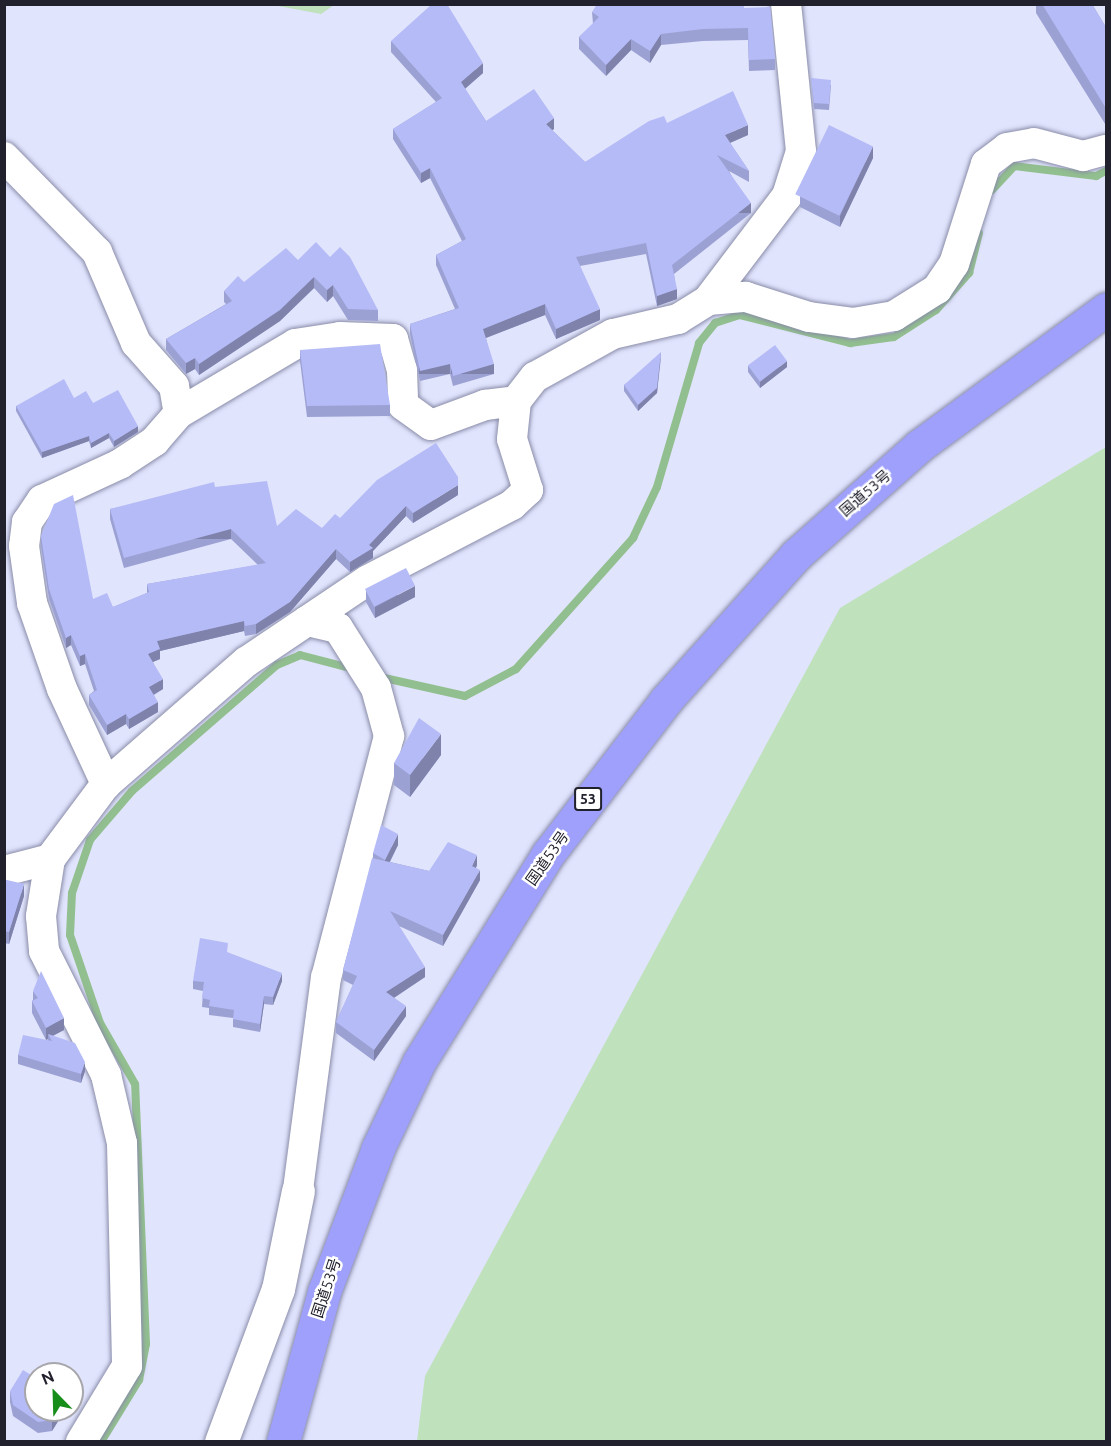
<!DOCTYPE html>
<meta charset="utf-8">
<style>
body{margin:0}
#map{position:relative;width:1111px;height:1446px;overflow:hidden;background:#e1e4fd;font-family:Ubuntu,"Noto Sans JP",sans-serif}
div>[style]{position:absolute}
.green>*{inset:0;background:#bfe1bc}
.stream>*{height:8px;margin:-4px;padding:0 4px;transform-origin:4px;border-radius:4px;background:#92bf8f}
.roads{filter:drop-shadow(0 0 2px #898ca8) drop-shadow(0 0 2px #898ca8)}
.minor>*{height:30px;margin:-15px;padding:0 15px;transform-origin:15px;border-radius:15px;background:#fff}
.tertiary>*{height:33px;margin:-16.5px;padding:0 16.5px;transform-origin:16.5px;border-radius:16.5px;background:#fff}
.trunk>*{height:33px;margin:-16.5px;padding:0 16.5px;transform-origin:16.5px;border-radius:16.5px;background:#9ea0fc}
.wall>*{inset:0;background:#9ca1d4}
.shaded-wall>*{inset:0;background:#7f83ac;transform-origin:0 0}
.building>*{inset:0;background:#b5bbf6;transform-origin:0 0}
span{translate:-50% -50%;white-space:nowrap;text-align:center;line-height:1.15;-webkit-text-stroke:5px #fff;paint-order:stroke}
.shield-label span{padding:2px 4px;background:#fff;border:2px solid;border-radius:4px;-webkit-text-stroke-width:0}
.shield-label{font-size:14px;color:#20212c;font-weight:700}
.street-label{font-size:15px;color:#20212c}
.frame{position:absolute;inset:0;border:6px solid #20212c;pointer-events:none}
.north{position:absolute;left:24px;top:1362px;width:60px;height:60px;box-sizing:border-box;background:#fff;border:2px solid #a6a6ab;border-radius:50%;rotate:337deg;font-size:16px;font-weight:700;line-height:24px;text-align:center;color:#20212c}
.north::after{content:'';display:block;margin:auto;width:21px;height:27px;background:#168e19;clip-path:polygon(50% 0,100% 100%,50% 72%,0 100%)}
</style>
<div id="map">
<div class="green">
<i style="clip-path:polygon(273px 5px,334px 5px,321px 14px)"></i>
<i style="clip-path:polygon(1106px 447px,1106px 1441px,417px 1441px,425px 1376px,840px 608px)"></i>
</div>
<div class="stream">
<i style="left:992px;top:190px;width:33px;rotate:-47deg"></i>
<i style="left:1014px;top:166px;width:83px;rotate:7deg"></i>
<i style="left:1096px;top:176px;width:11px;rotate:-27deg"></i>
<i style="left:380px;top:677px;width:87px;rotate:12.6deg"></i>
<i style="left:465px;top:696px;width:58px;rotate:-27.9deg"></i>
<i style="left:516px;top:669px;width:176px;rotate:-48.2deg"></i>
<i style="left:633px;top:538px;width:56px;rotate:-64.8deg"></i>
<i style="left:657px;top:487px;width:150px;rotate:-73.7deg"></i>
<i style="left:699px;top:343px;width:26px;rotate:-51deg"></i>
<i style="left:715px;top:323px;width:26px;rotate:-18deg"></i>
<i style="left:740px;top:315px;width:114px;rotate:14.3deg"></i>
<i style="left:850px;top:343px;width:44px;rotate:-7.8deg"></i>
<i style="left:894px;top:337px;width:50px;rotate:-32.7deg"></i>
<i style="left:936px;top:310px;width:50px;rotate:-48.3deg"></i>
<i style="left:969px;top:273px;width:41px;rotate:-76deg"></i>
<i style="left:101px;top:1442px;width:73px;rotate:-58.5deg"></i>
<i style="left:139px;top:1380px;width:37px;rotate:-79deg"></i>
<i style="left:146px;top:1344px;width:260px;rotate:-92.4deg"></i>
<i style="left:135px;top:1084px;width:70px;rotate:-119.8deg"></i>
<i style="left:100px;top:1023px;width:93px;rotate:-108.8deg"></i>
<i style="left:70px;top:935px;width:42px;rotate:-87.3deg"></i>
<i style="left:72px;top:893px;width:56px;rotate:-71.2deg"></i>
<i style="left:90px;top:840px;width:65px;rotate:-49.4deg"></i>
<i style="left:132px;top:791px;width:192px;rotate:-41deg"></i>
<i style="left:277px;top:665px;width:25px;rotate:-23deg"></i>
<i style="left:300px;top:655px;width:56px;rotate:14.5deg"></i>
</div>
<div class="roads">
<div class="minor">
<i style="left:4px;top:157px;width:133px;rotate:45.6deg"></i>
<i style="left:97px;top:252px;width:99px;rotate:66.8deg"></i>
<i style="left:136px;top:343px;width:57px;rotate:48.5deg"></i>
<i style="left:174px;top:386px;width:27px;rotate:80deg"></i>
<i style="left:179px;top:413px;width:37px;rotate:131deg"></i>
<i style="left:155px;top:441px;width:42px;rotate:146.7deg"></i>
<i style="left:120px;top:464px;width:86px;rotate:155.2deg"></i>
<i style="left:42px;top:500px;width:27px;rotate:124deg"></i>
<i style="left:27px;top:522px;width:24px;rotate:97deg"></i>
<i style="left:24px;top:546px;width:58px;rotate:82deg"></i>
<i style="left:32px;top:603px;width:91px;rotate:70.8deg"></i>
<i style="left:62px;top:689px;width:105px;rotate:65.1deg"></i>
<i style="left:708px;top:300px;width:131px;rotate:-52.8deg"></i>
<i style="left:787px;top:196px;width:47px;rotate:-72.7deg"></i>
<i style="left:801px;top:151px;width:148px;rotate:-95.8deg"></i>
<i style="left:179px;top:413px;width:135px;rotate:-30.7deg"></i>
<i style="left:295px;top:344px;width:46px;rotate:-8.8deg"></i>
<i style="left:340px;top:337px;width:53px;rotate:2.2deg"></i>
<i style="left:393px;top:339px;width:32px;rotate:74deg"></i>
<i style="left:402px;top:370px;width:35px;rotate:88deg"></i>
<i style="left:403px;top:405px;width:34px;rotate:36deg"></i>
<i style="left:431px;top:425px;width:58px;rotate:-20.3deg"></i>
<i style="left:485px;top:405px;width:31px;rotate:-7deg"></i>
<i style="left:307px;top:621px;width:73px;rotate:-33.9deg"></i>
<i style="left:368px;top:580px;width:162px;rotate:-27.5deg"></i>
<i style="left:512px;top:505px;width:22px;rotate:-43deg"></i>
<i style="left:528px;top:490px;width:53px;rotate:-107.4deg"></i>
<i style="left:512px;top:439px;width:38px;rotate:-84deg"></i>
<i style="left:516px;top:401px;width:31px;rotate:-52deg"></i>
<i style="left:535px;top:377px;width:89px;rotate:-28.9deg"></i>
<i style="left:613px;top:334px;width:67px;rotate:-13deg"></i>
<i style="left:678px;top:319px;width:36px;rotate:-32deg"></i>
<i style="left:708px;top:300px;width:38px;rotate:-5deg"></i>
<i style="left:746px;top:297px;width:66px;rotate:17.6deg"></i>
<i style="left:809px;top:317px;width:44px;rotate:7.8deg"></i>
<i style="left:853px;top:323px;width:42px;rotate:-9.7deg"></i>
<i style="left:894px;top:316px;width:51px;rotate:-32.1deg"></i>
<i style="left:937px;top:289px;width:30px;rotate:-56deg"></i>
<i style="left:954px;top:264px;width:105px;rotate:-72.3deg"></i>
<i style="left:986px;top:164px;width:26px;rotate:-37deg"></i>
<i style="left:1007px;top:148px;width:27px;rotate:-10deg"></i>
<i style="left:1034px;top:143px;width:51px;rotate:14.9deg"></i>
<i style="left:1083px;top:156px;width:24px;rotate:-15deg"></i>
<i style="left:50px;top:859px;width:58px;rotate:99deg"></i>
<i style="left:41px;top:916px;width:35px;rotate:85deg"></i>
<i style="left:44px;top:951px;width:139px;rotate:63.4deg"></i>
<i style="left:106px;top:1075px;width:70px;rotate:76.8deg"></i>
<i style="left:122px;top:1143px;width:223px;rotate:88.7deg"></i>
<i style="left:127px;top:1366px;width:89px;rotate:121.2deg"></i>
<i style="left:4px;top:871px;width:48px;rotate:-14.6deg"></i>
<i style="left:50px;top:859px;width:94px;rotate:-53.3deg"></i>
<i style="left:106px;top:784px;width:186px;rotate:-41.1deg"></i>
<i style="left:246px;top:662px;width:73px;rotate:-33.9deg"></i>
<i style="left:307px;top:621px;width:32px;rotate:13deg"></i>
<i style="left:338px;top:628px;width:71px;rotate:57.7deg"></i>
<i style="left:376px;top:688px;width:50px;rotate:74.8deg"></i>
<i style="left:389px;top:736px;width:249px;rotate:104.6deg"></i>
<i style="left:326px;top:977px;width:216px;rotate:97.5deg"></i>
</div>
<div class="tertiary">
<i style="left:221px;top:1442px;width:163px;rotate:-69.6deg"></i>
<i style="left:278px;top:1289px;width:100px;rotate:-78.5deg"></i>
</div>
<div class="trunk">
<i style="left:283px;top:1442px;width:156px;rotate:-74.7deg"></i>
<i style="left:324px;top:1292px;width:154px;rotate:-69.4deg"></i>
<i style="left:378px;top:1148px;width:95px;rotate:-64.5deg"></i>
<i style="left:419px;top:1062px;width:245px;rotate:-58.2deg"></i>
<i style="left:548px;top:854px;width:194px;rotate:-52.5deg"></i>
<i style="left:666px;top:700px;width:195px;rotate:-48.1deg"></i>
<i style="left:796px;top:555px;width:164px;rotate:-41.5deg"></i>
<i style="left:919px;top:446px;width:232px;rotate:-36.2deg"></i>
</div>
</div>
<div class="wall">
<i style="clip-path:polygon(1036px 4px,1092px 4px,1107px 29px,1107px 127px,1036px 13px)"></i>
<i style="clip-path:polygon(744px 8px,775px 59px,775px 70px,749px 71px,748px 40px,703px 41px,661px 45px,650px 63px,631px 50px,606px 76px,579px 49px,579px 37px,593px 24px,592px 12px)"></i>
<i style="clip-path:polygon(391px 41px,483px 73px,465px 89px,486px 121px,554px 129px,552px 130px,585px 162px,667px 123px,748px 135px,730px 143px,749px 171px,749px 182px,729px 171px,751px 213px,674px 274px,677px 299px,657px 306px,646px 254px,580px 266px,600px 320px,556px 339px,545px 315px,486px 338px,494px 374px,453px 386px,450px 374px,420px 381px,410px 334px,410px 324px,455px 309px,436px 265px,436px 255px,462px 241px,430px 178px,421px 183px,393px 139px,393px 129px,436px 102px,391px 52px)"></i>
<i style="clip-path:polygon(811px 78px,831px 85px,829px 110px,814px 109px)"></i>
<i style="clip-path:polygon(873px 158px,840px 227px,800px 207px,800px 196px)"></i>
<i style="clip-path:polygon(298px 260px,378px 310px,378px 321px,348px 320px,333px 296px,327px 302px,314px 288px,280px 321px,199px 375px,195px 369px,186px 374px,166px 350px,166px 339px,226px 304px,224px 302px,224px 291px)"></i>
<i style="clip-path:polygon(300px 350px,390px 405px,390px 416px,307px 417px,300px 361px)"></i>
<i style="clip-path:polygon(661px 358px,657px 393px,638px 411px,624px 391px,624px 385px)"></i>
<i style="clip-path:polygon(748px 366px,787px 367px,760px 388px,748px 372px)"></i>
<i style="clip-path:polygon(74px 398px,93px 403px,138px 432px,114px 447px,109px 438px,91px 448px,89px 441px,42px 458px,16px 411px,16px 406px)"></i>
<i style="clip-path:polygon(215px 487px,277px 526px,322px 528px,340px 518px,458px 495px,413px 523px,406px 516px,373px 551px,373px 558px,350px 572px,336px 559px,290px 612px,256px 634px,245px 636px,244px 631px,160px 651px,160px 659px,153px 662px,163px 689px,154px 695px,158px 712px,129px 729px,126px 724px,107px 735px,89px 705px,89px 695px,94px 691px,85px 664px,80px 666px,71px 645px,66px 648px,49px 599px,41px 546px,41px 536px,93px 599px,113px 607px,147px 593px,147px 584px,258px 565px,231px 539px,124px 568px,110px 519px,110px 509px)"></i>
<i style="clip-path:polygon(366px 591px,415px 597px,375px 618px,366px 602px)"></i>
<i style="clip-path:polygon(441px 755px,410px 797px,394px 785px,394px 763px)"></i>
<i style="clip-path:polygon(398px 845px,390px 862px,429px 871px,477px 865px,476px 868px,480px 880px,443px 946px,399px 926px,425px 977px,394px 998px,406px 1016px,374px 1061px,336px 1033px,336px 1022px,353px 985px,343px 980px,343px 970px,373px 859px,373px 853px)"></i>
<i style="clip-path:polygon(4px 880px,24px 896px,9px 944px,4px 943px)"></i>
<i style="clip-path:polygon(228px 953px,282px 981px,273px 1005px,264px 1004px,260px 1032px,233px 1027px,233px 1018px,209px 1015px,209px 1008px,202px 1007px,203px 991px,193px 989px,193px 981px)"></i>
<i style="clip-path:polygon(33px 991px,64px 1030px,53px 1036px,85px 1071px,81px 1083px,18px 1064px,18px 1055px,48px 1040px,48px 1039px,46px 1040px,32px 1013px,32px 1001px,33px 1000px)"></i>
<i style="clip-path:polygon(10px 1391px,65px 1410px,52px 1431px,38px 1433px,13px 1416px,10px 1402px)"></i>
</div>
<div class="shaded-wall">
<i style="clip-path:polygon(661px 34px,661px 45px,650px 63px,650px 51px)"></i>
<i style="clip-path:polygon(631px 39px,631px 50px,606px 76px,606px 65px)"></i>
<i style="clip-path:polygon(483px 63px,483px 73px,461px 92px,461px 82px)"></i>
<i style="clip-path:polygon(554px 118px,554px 129px,546px 134px,546px 124px)"></i>
<i style="clip-path:polygon(748px 125px,748px 135px,725px 145px,725px 135px)"></i>
<i style="clip-path:polygon(873px 146px,873px 158px,840px 227px,840px 216px)"></i>
<i style="clip-path:polygon(430px 168px,430px 178px,421px 183px,421px 173px)"></i>
<i style="left:751px;top:203px;width:10px;height:100px;rotate:90deg"></i>
<i style="clip-path:polygon(314px 277px,314px 288px,280px 321px,199px 375px,199px 364px)"></i>
<i style="clip-path:polygon(333px 285px,333px 296px,327px 302px,327px 290px)"></i>
<i style="clip-path:polygon(677px 289px,677px 299px,657px 306px,657px 296px)"></i>
<i style="clip-path:polygon(545px 304px,545px 315px,483px 339px,483px 329px)"></i>
<i style="clip-path:polygon(600px 309px,600px 320px,556px 339px,556px 329px)"></i>
<i style="clip-path:polygon(661px 352px,657px 393px,638px 411px,638px 405px)"></i>
<i style="clip-path:polygon(195px 358px,195px 369px,186px 374px,186px 363px)"></i>
<i style="clip-path:polygon(787px 361px,787px 367px,760px 388px,760px 382px)"></i>
<i style="left:450px;top:364px;width:10px;height:31px;rotate:90deg"></i>
<i style="left:494px;top:364px;width:10px;height:43px;rotate:90deg"></i>
<i style="clip-path:polygon(138px 426px,138px 432px,114px 447px,114px 441px)"></i>
<i style="clip-path:polygon(109px 433px,109px 438px,91px 448px,91px 443px)"></i>
<i style="clip-path:polygon(89px 436px,89px 441px,42px 458px,42px 452px)"></i>
<i style="clip-path:polygon(458px 485px,458px 495px,413px 523px,413px 513px)"></i>
<i style="clip-path:polygon(406px 506px,406px 516px,373px 551px,373px 558px,350px 572px,350px 562px,369px 545px)"></i>
<i style="left:231px;top:529px;width:10px;height:111px;rotate:90deg"></i>
<i style="clip-path:polygon(336px 549px,336px 559px,290px 612px,256px 634px,256px 624px)"></i>
<i style="clip-path:polygon(415px 586px,415px 597px,375px 618px,375px 607px)"></i>
<i style="clip-path:polygon(244px 621px,244px 631px,160px 651px,160px 659px,148px 664px,148px 654px,157px 641px)"></i>
<i style="clip-path:polygon(71px 635px,71px 645px,66px 648px,66px 638px)"></i>
<i style="clip-path:polygon(85px 654px,85px 664px,80px 666px,80px 656px)"></i>
<i style="clip-path:polygon(163px 679px,163px 689px,149px 697px,149px 687px)"></i>
<i style="clip-path:polygon(158px 702px,158px 712px,129px 729px,129px 719px)"></i>
<i style="clip-path:polygon(126px 714px,126px 724px,107px 735px,107px 725px)"></i>
<i style="clip-path:polygon(441px 734px,441px 755px,410px 797px,410px 775px)"></i>
<i style="clip-path:polygon(398px 834px,398px 845px,385px 871px,385px 860px)"></i>
<i style="clip-path:polygon(477px 855px,477px 865px,472px 877px,472px 866px)"></i>
<i style="clip-path:polygon(480px 870px,480px 880px,443px 946px,443px 935px)"></i>
<i style="clip-path:polygon(24px 884px,24px 896px,9px 944px,9px 932px)"></i>
<i style="clip-path:polygon(425px 967px,425px 977px,386px 1003px,386px 992px)"></i>
<i style="clip-path:polygon(282px 973px,282px 981px,273px 1005px,273px 997px)"></i>
<i style="clip-path:polygon(264px 996px,264px 1004px,260px 1032px,260px 1024px)"></i>
<i style="clip-path:polygon(406px 1006px,406px 1016px,374px 1061px,374px 1050px)"></i>
<i style="clip-path:polygon(64px 1018px,64px 1030px,50px 1037px,48px 1034px,48px 1039px,46px 1040px,46px 1028px)"></i>
<i style="clip-path:polygon(85px 1062px,85px 1071px,81px 1083px,81px 1074px)"></i>
<i style="clip-path:polygon(58px 1410px,65px 1410px,52px 1431px,52px 1420px)"></i>
</div>
<div class="building">
<i style="clip-path:polygon(432px 4px,447px 4px,483px 63px,461px 82px,486px 121px,534px 89px,554px 118px,546px 124px,585px 162px,649px 121px,664px 116px,667px 123px,733px 91px,748px 125px,725px 135px,749px 171px,717px 155px,751px 203px,672px 265px,677px 289px,657px 296px,646px 243px,576px 257px,600px 309px,556px 329px,545px 304px,483px 329px,494px 364px,453px 376px,450px 364px,420px 371px,410px 324px,459px 308px,436px 255px,466px 239px,430px 168px,421px 173px,393px 129px,442px 98px,391px 41px)"></i>
<i style="clip-path:polygon(597px 4px,744px 4px,744px 8px,770px 7px,775px 59px,749px 60px,748px 28px,703px 29px,661px 34px,650px 51px,631px 39px,606px 65px,579px 37px,599px 17px,592px 12px)"></i>
<i style="clip-path:polygon(1042px 4px,1092px 4px,1107px 29px,1107px 110px)"></i>
<i style="clip-path:polygon(811px 78px,831px 80px,829px 104px,814px 103px)"></i>
<i style="left:829px;top:125px;width:49px;height:77px;rotate:26deg"></i>
<i style="clip-path:polygon(316px 242px,330px 257px,340px 247px,350px 257px,378px 310px,348px 309px,333px 285px,327px 290px,314px 277px,280px 310px,199px 364px,195px 358px,186px 363px,166px 339px,232px 301px,224px 291px,238px 276px,244px 282px,286px 248px,298px 260px)"></i>
<i style="clip-path:polygon(380px 344px,390px 405px,307px 406px,300px 350px)"></i>
<i style="left:775px;top:345px;width:20px;height:34px;rotate:53deg"></i>
<i style="clip-path:polygon(661px 352px,657px 388px,638px 405px,624px 385px)"></i>
<i style="clip-path:polygon(64px 379px,74px 398px,86px 391px,93px 403px,118px 390px,138px 426px,114px 441px,109px 433px,91px 443px,89px 436px,42px 452px,16px 406px)"></i>
<i style="clip-path:polygon(436px 443px,458px 477px,458px 485px,413px 513px,406px 506px,369px 545px,373px 548px,350px 562px,336px 549px,290px 602px,256px 624px,245px 626px,244px 621px,157px 641px,160px 649px,148px 654px,163px 679px,149px 687px,158px 702px,129px 719px,126px 714px,107px 725px,89px 695px,97px 690px,85px 654px,80px 656px,71px 635px,66px 638px,49px 589px,41px 536px,54px 504px,73px 495px,93px 599px,107px 593px,113px 607px,149px 592px,147px 584px,266px 563px,231px 529px,124px 558px,110px 509px,214px 482px,215px 487px,267px 481px,277px 526px,296px 509px,322px 528px,335px 514px,340px 518px,377px 480px)"></i>
<i style="left:406px;top:568px;width:20px;height:46px;rotate:63deg"></i>
<i style="clip-path:polygon(419px 718px,441px 734px,410px 775px,394px 763px)"></i>
<i style="clip-path:polygon(381px 825px,398px 834px,385px 860px,373px 853px)"></i>
<i style="clip-path:polygon(448px 842px,477px 855px,472px 866px,480px 870px,443px 935px,390px 911px,425px 967px,386px 992px,406px 1006px,374px 1050px,336px 1022px,357px 976px,343px 970px,372px 858px,429px 871px)"></i>
<i style="clip-path:polygon(4px 880px,7px 880px,24px 884px,9px 932px,4px 931px)"></i>
<i style="clip-path:polygon(200px 938px,228px 943px,227px 952px,282px 973px,273px 997px,264px 996px,260px 1024px,233px 1019px,234px 1010px,209px 1006px,210px 1000px,202px 998px,204px 982px,193px 981px)"></i>
<i style="clip-path:polygon(41px 971px,64px 1018px,46px 1028px,32px 1001px,38px 998px,33px 991px)"></i>
<i style="clip-path:polygon(48px 1034px,75px 1043px,85px 1062px,81px 1074px,18px 1055px,23px 1035px,52px 1041px)"></i>
<i style="clip-path:polygon(23px 1370px,36px 1378px,36px 1410px,58px 1410px,52px 1420px,38px 1422px,13px 1405px,10px 1391px)"></i>
</div>
<div class="shield-label">
<span style="left:588px;top:799px">53</span>
</div>
<div class="street-label">
<span style="left:865px;top:493px;rotate:-41deg">国道53号</span>
<span style="left:547px;top:858px;rotate:-55deg">国道53号</span>
<span style="left:326px;top:1288px;rotate:-72deg">国道53号</span>
</div>
<div class="frame"></div>
<div class="north">N</div>
</div>
